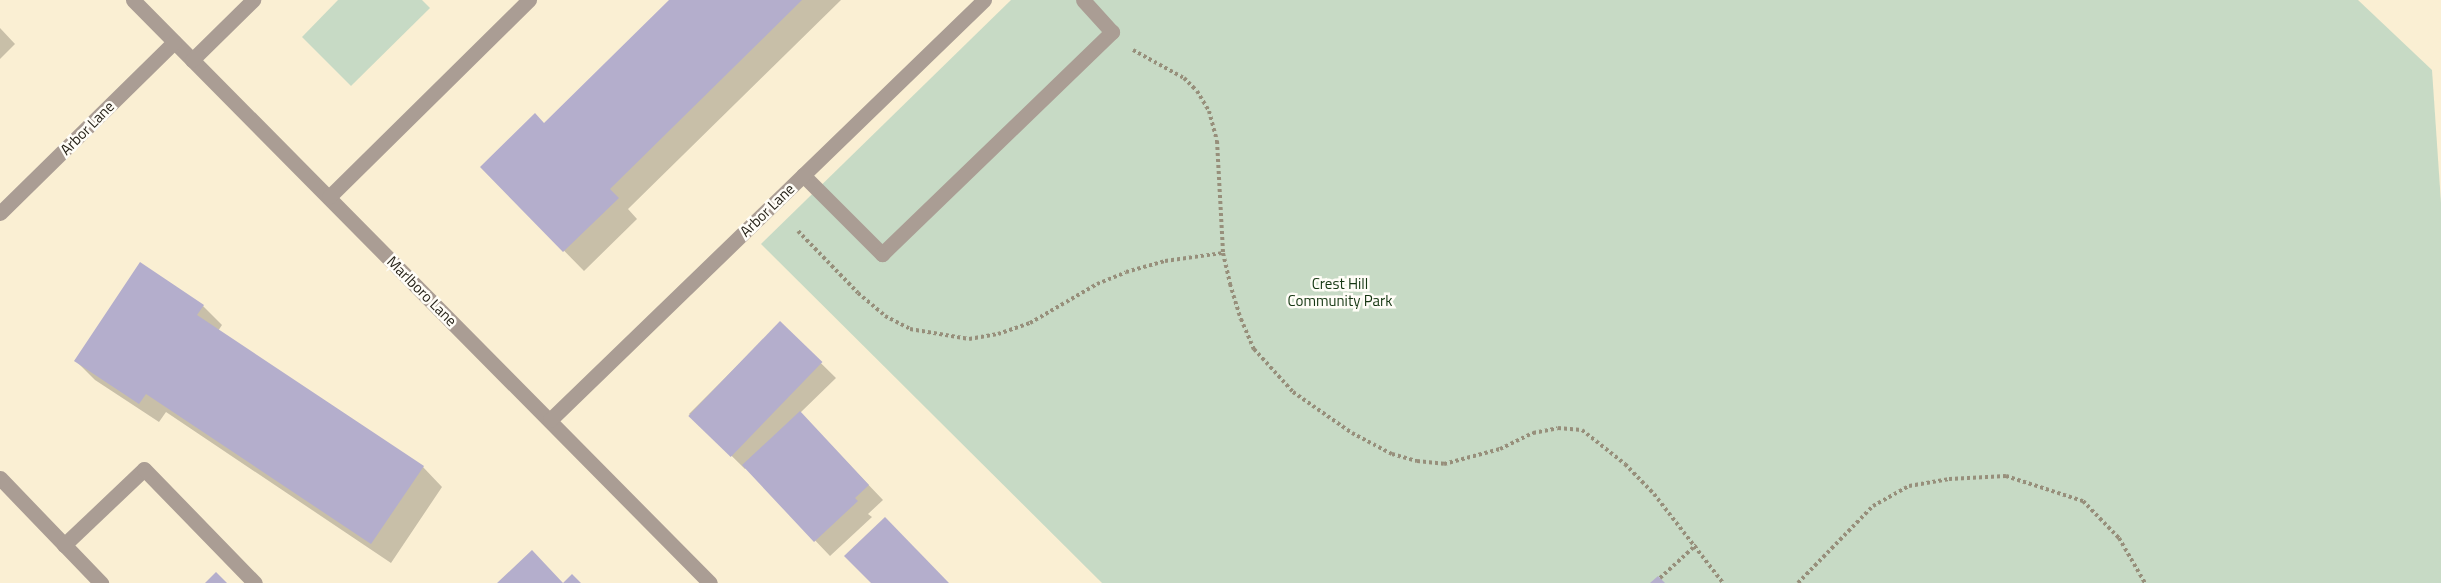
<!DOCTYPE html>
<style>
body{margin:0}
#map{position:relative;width:2441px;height:583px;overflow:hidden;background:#faefd3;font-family:"Titillium Web",sans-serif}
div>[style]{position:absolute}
.green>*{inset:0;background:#c7dac5}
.shadow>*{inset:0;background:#0003}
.building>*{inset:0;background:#b4aecc;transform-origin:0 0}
.path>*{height:4px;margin-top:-2px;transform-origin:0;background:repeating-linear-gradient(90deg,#978f7b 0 3px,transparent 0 6px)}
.minor>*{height:15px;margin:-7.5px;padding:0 7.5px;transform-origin:7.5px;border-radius:7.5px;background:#aa9d94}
span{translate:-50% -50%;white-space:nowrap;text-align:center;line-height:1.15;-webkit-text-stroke:5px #fffdf7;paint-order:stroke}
.street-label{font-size:15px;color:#272319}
.park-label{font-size:15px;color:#153712}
</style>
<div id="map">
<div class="green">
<i style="clip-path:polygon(338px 0,422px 0,430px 8px,351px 86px,302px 37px)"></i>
<i style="clip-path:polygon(1011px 0,2358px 0,2432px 70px,2441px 203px,2441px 583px,1102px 583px,761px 244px)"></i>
</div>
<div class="shadow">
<i style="clip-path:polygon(671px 0,841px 0,628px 209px,637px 219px,584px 271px,482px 167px,544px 124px)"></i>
<i style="clip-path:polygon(0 28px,15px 44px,0 59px)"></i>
<i style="clip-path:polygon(203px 306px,222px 325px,218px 331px,423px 467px,442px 487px,391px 563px,166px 412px,159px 422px,95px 380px,76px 361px)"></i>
<i style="clip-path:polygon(780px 323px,836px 378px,800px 413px,883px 500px,868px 514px,872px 517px,830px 556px,746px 468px,745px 469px,689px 414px)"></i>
</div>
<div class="building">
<i style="clip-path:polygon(669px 0,802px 0,610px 189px,619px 198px,563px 252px,480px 167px,535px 113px,544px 123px)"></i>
<i style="clip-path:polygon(140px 262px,204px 305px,197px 315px,424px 466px,371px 544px,146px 394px,139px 404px,74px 361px)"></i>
<i style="left:780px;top:321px;width:59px;height:132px;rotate:44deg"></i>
<i style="clip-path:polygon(800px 411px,869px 485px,855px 498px,858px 501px,814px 542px,742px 465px)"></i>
<i style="clip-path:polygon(885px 517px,949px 583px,871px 583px,844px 556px)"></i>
<i style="clip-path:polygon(532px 550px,563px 583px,572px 574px,581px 583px,497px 583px)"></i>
<i style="clip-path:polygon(216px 572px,227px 583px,205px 583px)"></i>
<i style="clip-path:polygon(1658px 576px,1665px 583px,1650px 583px)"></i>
</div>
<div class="path">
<i style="left:1133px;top:50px;width:58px;rotate:28.8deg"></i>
<i style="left:1184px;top:78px;width:18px;rotate:45deg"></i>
<i style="left:1197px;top:91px;width:23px;rotate:59deg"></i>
<i style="left:1209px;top:111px;width:31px;rotate:75deg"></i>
<i style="left:1217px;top:141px;width:112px;rotate:86.9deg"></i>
<i style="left:1223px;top:253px;width:32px;rotate:77deg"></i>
<i style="left:1230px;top:284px;width:37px;rotate:73deg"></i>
<i style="left:1241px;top:319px;width:33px;rotate:67deg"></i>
<i style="left:1254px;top:349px;width:58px;rotate:47.8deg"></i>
<i style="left:1293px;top:392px;width:72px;rotate:34.8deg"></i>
<i style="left:1352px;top:433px;width:45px;rotate:27.7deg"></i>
<i style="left:1392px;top:454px;width:26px;rotate:16deg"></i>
<i style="left:1417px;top:461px;width:27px;rotate:6deg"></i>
<i style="left:1444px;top:464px;width:58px;rotate:-15deg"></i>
<i style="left:1500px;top:449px;width:37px;rotate:-26deg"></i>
<i style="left:1533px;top:433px;width:25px;rotate:-11deg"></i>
<i style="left:1558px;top:428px;width:24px;rotate:5deg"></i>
<i style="left:1582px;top:430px;width:55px;rotate:38.3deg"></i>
<i style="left:1625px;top:464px;width:42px;rotate:46deg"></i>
<i style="left:1654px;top:494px;width:113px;rotate:52.2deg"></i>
<i style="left:798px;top:231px;width:86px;rotate:45.9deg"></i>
<i style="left:858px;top:293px;width:35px;rotate:40deg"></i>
<i style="left:885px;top:316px;width:28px;rotate:27deg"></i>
<i style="left:910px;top:329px;width:60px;rotate:9.6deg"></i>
<i style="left:969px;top:339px;width:29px;rotate:-10deg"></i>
<i style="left:998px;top:334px;width:34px;rotate:-19deg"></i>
<i style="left:1030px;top:323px;width:78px;rotate:-30.2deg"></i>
<i style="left:1097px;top:284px;width:31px;rotate:-22deg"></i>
<i style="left:1126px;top:272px;width:41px;rotate:-15.8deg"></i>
<i style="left:1165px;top:261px;width:59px;rotate:-7.9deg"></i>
<i style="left:1660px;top:578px;width:49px;rotate:-42.5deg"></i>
<i style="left:1798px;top:583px;width:107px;rotate:-45.8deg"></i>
<i style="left:1873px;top:506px;width:41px;rotate:-29.1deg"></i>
<i style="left:1909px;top:486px;width:41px;rotate:-9.9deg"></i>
<i style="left:1949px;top:479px;width:57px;rotate:-3deg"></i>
<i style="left:2006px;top:476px;width:81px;rotate:18deg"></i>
<i style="left:2083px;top:501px;width:52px;rotate:45.8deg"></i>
<i style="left:2119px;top:538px;width:52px;rotate:60deg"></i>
</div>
<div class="minor">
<i style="left:133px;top:0;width:820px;rotate:45.3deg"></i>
<i style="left:192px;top:60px;width:86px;rotate:-44.5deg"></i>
<i style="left:803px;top:175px;width:112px;rotate:45deg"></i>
<i style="left:882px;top:254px;width:320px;rotate:-44deg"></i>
<i style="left:1112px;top:32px;width:43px;rotate:-132.2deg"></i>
<i style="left:329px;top:197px;width:281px;rotate:-44.6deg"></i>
<i style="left:0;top:213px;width:244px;rotate:-44.5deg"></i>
<i style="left:550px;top:420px;width:604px;rotate:-44.06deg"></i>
<i style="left:0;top:478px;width:146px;rotate:46.1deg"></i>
<i style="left:64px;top:545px;width:110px;rotate:-43.5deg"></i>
<i style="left:144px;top:469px;width:159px;rotate:45.8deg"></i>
</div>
<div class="street-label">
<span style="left:87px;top:128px;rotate:-45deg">Arbor Lane</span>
<span style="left:767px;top:210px;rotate:-44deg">Arbor Lane</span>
<span style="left:422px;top:291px;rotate:45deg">Marlboro Lane</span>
</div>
<div class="park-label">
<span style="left:1340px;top:292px">Crest Hill<br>Community Park</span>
</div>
</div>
